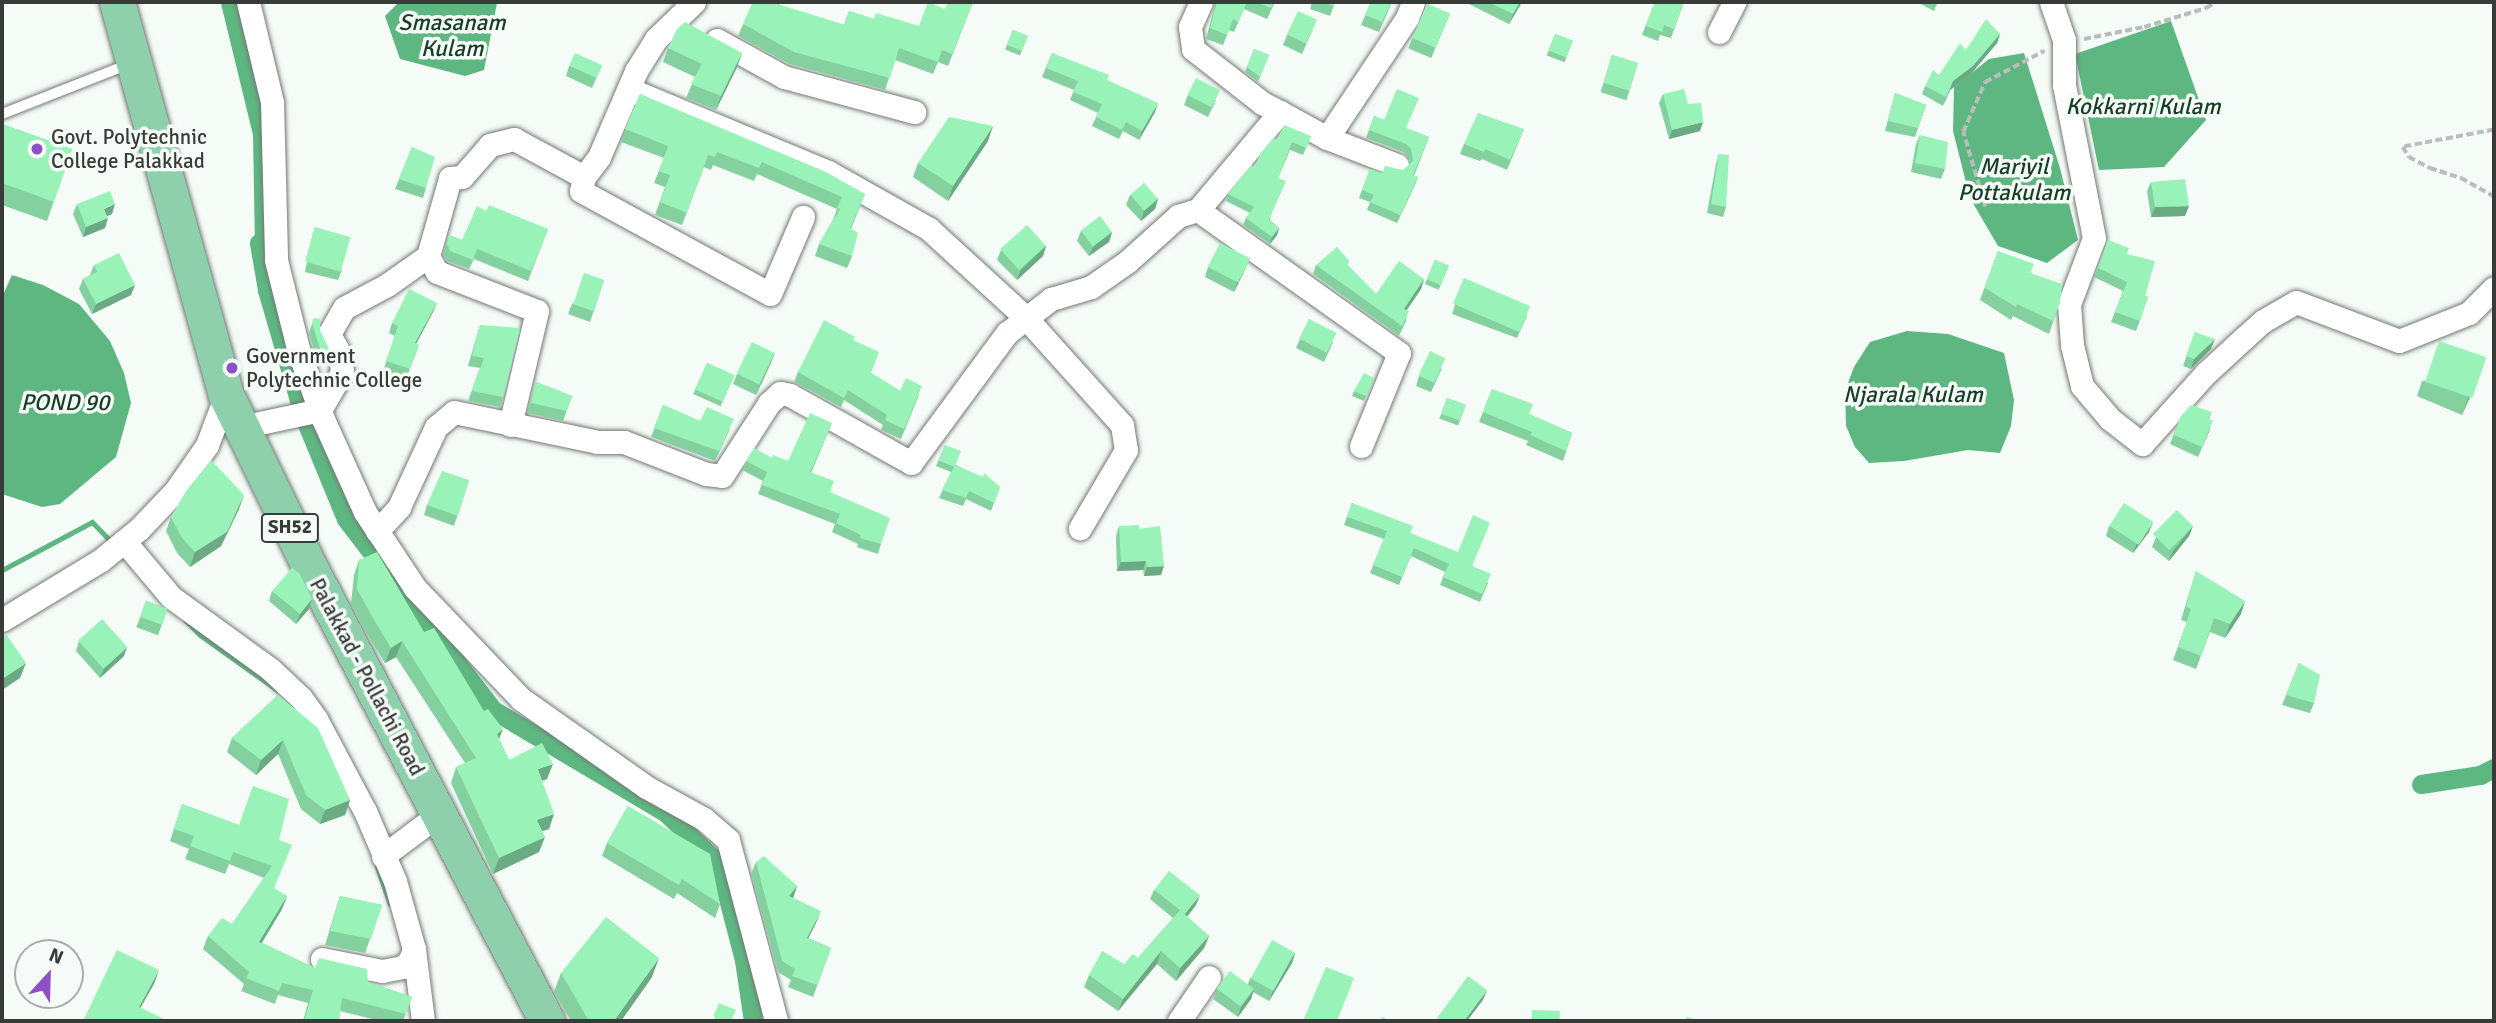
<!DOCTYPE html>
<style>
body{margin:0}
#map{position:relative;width:2496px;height:1023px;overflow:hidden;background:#f5fbf7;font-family:Signika,sans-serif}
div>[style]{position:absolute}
.water>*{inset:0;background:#5eb781}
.stream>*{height:5px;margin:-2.5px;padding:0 2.5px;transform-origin:2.5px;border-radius:2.5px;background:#5eb781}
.canal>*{height:19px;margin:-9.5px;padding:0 9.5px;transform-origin:9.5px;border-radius:9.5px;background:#5eb781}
.path>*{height:3.5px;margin-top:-1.75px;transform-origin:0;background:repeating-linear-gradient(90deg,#babebb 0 7px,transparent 0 10.5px)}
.roads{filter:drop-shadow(0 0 2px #737874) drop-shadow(0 0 2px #737874)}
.service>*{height:10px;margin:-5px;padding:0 5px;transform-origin:5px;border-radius:5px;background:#fff}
.minor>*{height:23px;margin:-11.5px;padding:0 11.5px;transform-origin:11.5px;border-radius:11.5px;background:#fff}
.primary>*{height:35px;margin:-17.5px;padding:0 17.5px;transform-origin:17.5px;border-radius:17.5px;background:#8ed0ab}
.wall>*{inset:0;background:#84d19f;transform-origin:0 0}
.shaded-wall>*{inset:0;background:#6baa82}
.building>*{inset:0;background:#99f3b9;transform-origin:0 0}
.dots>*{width:19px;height:19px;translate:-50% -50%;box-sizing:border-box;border:4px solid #f5fbf7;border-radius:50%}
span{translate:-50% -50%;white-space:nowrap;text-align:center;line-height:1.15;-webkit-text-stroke:7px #f5fbf7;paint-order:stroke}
.shield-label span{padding:2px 5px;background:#f5fbf7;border:2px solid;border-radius:5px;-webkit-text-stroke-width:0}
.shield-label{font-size:19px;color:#393b39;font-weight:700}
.poi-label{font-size:21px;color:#393b39}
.left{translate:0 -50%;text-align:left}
.street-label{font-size:21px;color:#393b39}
.water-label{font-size:23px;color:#183e27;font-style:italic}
.frame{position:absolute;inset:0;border:4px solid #393b39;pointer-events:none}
.north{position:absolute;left:14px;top:939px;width:70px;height:70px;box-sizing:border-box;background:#f5fbf7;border:2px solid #aaaeab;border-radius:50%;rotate:22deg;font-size:19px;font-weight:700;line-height:28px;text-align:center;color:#393b39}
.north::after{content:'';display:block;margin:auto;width:24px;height:32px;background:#8d50c6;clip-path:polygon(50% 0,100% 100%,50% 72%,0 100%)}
</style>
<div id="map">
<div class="water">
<i style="clip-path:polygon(399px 2px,497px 3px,484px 70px,465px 76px,400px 59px,385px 16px)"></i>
<i style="clip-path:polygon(2171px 21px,2206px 120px,2164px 167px,2099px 170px,2075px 54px)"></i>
<i style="clip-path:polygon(2024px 53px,2060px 168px,2078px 240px,2047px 263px,1998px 246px,1970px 198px,1953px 131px,1954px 87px,1989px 59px)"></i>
<i style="clip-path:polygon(12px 275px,43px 285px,79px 304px,110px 341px,124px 373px,131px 403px,116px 457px,60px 504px,42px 507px,2px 494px,2px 297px)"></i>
<i style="clip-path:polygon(1907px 331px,1948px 334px,2004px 353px,2014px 400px,2011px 426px,2000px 453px,1968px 450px,1904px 461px,1869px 463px,1855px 447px,1846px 426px,1845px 391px,1854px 367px,1870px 342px)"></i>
</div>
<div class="stream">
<i style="left:2px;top:570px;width:102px;rotate:-28.1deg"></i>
<i style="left:92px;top:522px;width:30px;rotate:46deg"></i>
<i style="left:185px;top:620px;width:21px;rotate:45deg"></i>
<i style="left:200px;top:635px;width:95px;rotate:35.5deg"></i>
<i style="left:377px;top:867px;width:39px;rotate:71deg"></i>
</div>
<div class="canal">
<i style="left:230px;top:2px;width:135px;rotate:76.3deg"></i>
<i style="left:262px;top:133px;width:111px;rotate:89deg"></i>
<i style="left:264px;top:244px;width:5px;rotate:-169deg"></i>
<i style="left:259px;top:243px;width:48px;rotate:80.3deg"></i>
<i style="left:267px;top:290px;width:132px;rotate:73.8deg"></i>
<i style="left:304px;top:417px;width:110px;rotate:67.6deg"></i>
<i style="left:346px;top:519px;width:241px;rotate:52.4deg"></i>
<i style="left:493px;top:710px;width:200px;rotate:30.7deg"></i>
<i style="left:665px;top:812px;width:75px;rotate:43.9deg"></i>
<i style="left:719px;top:864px;width:99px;rotate:75.4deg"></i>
<i style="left:744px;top:960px;width:62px;rotate:81.6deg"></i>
<i style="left:2421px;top:784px;width:60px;rotate:-8.7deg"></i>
<i style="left:2480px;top:775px;width:16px;rotate:-27deg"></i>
</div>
<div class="path">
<i style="left:2084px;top:39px;width:61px;rotate:-11.3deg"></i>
<i style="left:2144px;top:27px;width:65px;rotate:-17deg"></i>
<i style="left:2206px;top:8px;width:12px;rotate:-31deg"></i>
<i style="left:2494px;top:130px;width:93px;rotate:169.4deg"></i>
<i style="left:2403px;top:147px;width:12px;rotate:59deg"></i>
<i style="left:2409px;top:157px;width:24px;rotate:28deg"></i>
<i style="left:2430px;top:168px;width:33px;rotate:18deg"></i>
<i style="left:2461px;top:178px;width:38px;rotate:29deg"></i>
<i style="left:1985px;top:207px;width:78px;rotate:-106.3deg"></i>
<i style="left:1963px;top:132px;width:55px;rotate:-66.3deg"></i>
<i style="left:1985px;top:82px;width:67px;rotate:-27.7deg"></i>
</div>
<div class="roads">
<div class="service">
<i style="left:2px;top:114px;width:136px;rotate:-21.5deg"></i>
</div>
<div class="minor">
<i style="left:248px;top:2px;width:103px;rotate:76.5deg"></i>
<i style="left:272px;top:102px;width:158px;rotate:88.5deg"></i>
<i style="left:276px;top:260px;width:95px;rotate:76deg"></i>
<i style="left:299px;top:352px;width:71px;rotate:70.3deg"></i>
<i style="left:323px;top:419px;width:102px;rotate:65.7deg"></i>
<i style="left:365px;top:512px;width:91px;rotate:56.7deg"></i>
<i style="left:415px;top:588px;width:153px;rotate:46.3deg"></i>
<i style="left:521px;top:699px;width:153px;rotate:35.1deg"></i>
<i style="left:646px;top:787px;width:66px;rotate:28.9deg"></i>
<i style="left:704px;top:819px;width:32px;rotate:41deg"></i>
<i style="left:728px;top:840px;width:187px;rotate:75.1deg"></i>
<i style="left:1201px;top:2px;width:27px;rotate:114deg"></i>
<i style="left:1190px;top:27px;width:22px;rotate:82deg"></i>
<i style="left:1193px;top:49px;width:88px;rotate:38deg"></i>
<i style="left:1262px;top:103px;width:20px;rotate:27deg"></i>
<i style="left:2051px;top:2px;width:40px;rotate:71.1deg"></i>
<i style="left:2064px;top:40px;width:45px;rotate:90deg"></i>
<i style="left:2064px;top:85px;width:156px;rotate:78.9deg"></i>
<i style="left:2094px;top:238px;width:71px;rotate:110.7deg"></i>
<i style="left:2069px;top:304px;width:41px;rotate:85.8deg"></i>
<i style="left:2072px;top:345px;width:42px;rotate:76.3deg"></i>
<i style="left:2082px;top:386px;width:43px;rotate:49.7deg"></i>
<i style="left:2110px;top:419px;width:41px;rotate:38deg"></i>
<i style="left:2142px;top:444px;width:96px;rotate:-48deg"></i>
<i style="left:2206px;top:373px;width:52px;rotate:-42.6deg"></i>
<i style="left:2244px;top:338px;width:25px;rotate:-42deg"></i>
<i style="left:2263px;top:321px;width:38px;rotate:-30deg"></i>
<i style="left:2296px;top:302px;width:110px;rotate:20.7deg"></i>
<i style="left:2399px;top:341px;width:75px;rotate:-21.8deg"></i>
<i style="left:2469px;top:313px;width:35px;rotate:-45deg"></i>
<i style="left:1719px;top:32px;width:34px;rotate:-63deg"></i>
<i style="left:717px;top:40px;width:77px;rotate:28.9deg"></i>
<i style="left:784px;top:77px;width:135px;rotate:15.1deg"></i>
<i style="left:629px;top:89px;width:216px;rotate:22.6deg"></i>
<i style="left:828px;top:172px;width:116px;rotate:29.4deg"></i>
<i style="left:929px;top:229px;width:132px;rotate:42.5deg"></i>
<i style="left:1026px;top:318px;width:144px;rotate:48.1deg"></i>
<i style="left:1122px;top:425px;width:25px;rotate:81deg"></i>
<i style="left:1126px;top:450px;width:91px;rotate:120.5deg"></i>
<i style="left:1327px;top:138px;width:75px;rotate:21.1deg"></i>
<i style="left:584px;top:177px;width:14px;rotate:102deg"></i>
<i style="left:581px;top:191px;width:215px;rotate:28.6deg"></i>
<i style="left:770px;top:294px;width:84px;rotate:-66.8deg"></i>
<i style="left:428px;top:256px;width:18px;rotate:61deg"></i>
<i style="left:437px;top:272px;width:107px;rotate:21.3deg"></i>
<i style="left:537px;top:311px;width:117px;rotate:103.3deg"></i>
<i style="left:241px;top:427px;width:81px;rotate:-12.1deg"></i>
<i style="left:320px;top:410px;width:44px;rotate:-59.9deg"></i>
<i style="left:342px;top:372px;width:18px;rotate:-96deg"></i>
<i style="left:340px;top:354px;width:23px;rotate:-119deg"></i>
<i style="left:329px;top:334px;width:30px;rotate:-60deg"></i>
<i style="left:344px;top:308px;width:49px;rotate:-28.1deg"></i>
<i style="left:387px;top:285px;width:50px;rotate:-35.3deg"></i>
<i style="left:428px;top:256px;width:81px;rotate:-74.2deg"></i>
<i style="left:450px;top:178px;width:12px;rotate:-5deg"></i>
<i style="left:462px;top:177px;width:43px;rotate:-48.8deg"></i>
<i style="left:490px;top:145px;width:25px;rotate:-14deg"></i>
<i style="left:514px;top:139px;width:80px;rotate:28.5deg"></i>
<i style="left:584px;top:177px;width:25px;rotate:-53deg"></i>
<i style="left:599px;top:157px;width:94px;rotate:-66.7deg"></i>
<i style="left:636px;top:71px;width:38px;rotate:-58deg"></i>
<i style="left:656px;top:39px;width:53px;rotate:-44.2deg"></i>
<i style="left:1361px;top:446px;width:100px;rotate:-67.8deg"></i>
<i style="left:1399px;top:353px;width:247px;rotate:-144.6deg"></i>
<i style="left:1198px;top:210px;width:128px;rotate:-50.1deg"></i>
<i style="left:1280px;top:112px;width:54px;rotate:29deg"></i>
<i style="left:1327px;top:138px;width:144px;rotate:-56.3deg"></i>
<i style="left:1407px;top:18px;width:17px;rotate:-69deg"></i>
<i style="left:377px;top:531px;width:33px;rotate:-47deg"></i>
<i style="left:399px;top:507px;width:88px;rotate:-65.2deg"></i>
<i style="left:436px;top:427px;width:23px;rotate:-40deg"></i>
<i style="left:454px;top:412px;width:146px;rotate:11.8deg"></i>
<i style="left:597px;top:442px;width:27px"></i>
<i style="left:624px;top:442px;width:88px;rotate:21.3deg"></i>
<i style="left:706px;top:474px;width:16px;rotate:7deg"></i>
<i style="left:722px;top:476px;width:87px;rotate:-57.2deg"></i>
<i style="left:769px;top:403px;width:15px;rotate:-42deg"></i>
<i style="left:780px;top:393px;width:10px;rotate:11deg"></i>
<i style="left:790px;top:395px;width:139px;rotate:29.3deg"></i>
<i style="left:911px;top:463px;width:162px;rotate:-53.6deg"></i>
<i style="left:1007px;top:333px;width:56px;rotate:-37.7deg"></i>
<i style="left:1051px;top:299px;width:42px;rotate:-16.7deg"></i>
<i style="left:1091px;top:287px;width:44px;rotate:-34.8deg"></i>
<i style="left:1127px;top:262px;width:69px;rotate:-42deg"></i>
<i style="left:1178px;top:216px;width:21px;rotate:-17deg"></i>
<i style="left:124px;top:541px;width:73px;rotate:50deg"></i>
<i style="left:171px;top:597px;width:122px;rotate:36deg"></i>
<i style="left:270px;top:669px;width:42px;rotate:43.1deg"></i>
<i style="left:301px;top:698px;width:26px;rotate:54deg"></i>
<i style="left:316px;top:719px;width:104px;rotate:62deg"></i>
<i style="left:365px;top:811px;width:76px;rotate:66.8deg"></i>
<i style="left:395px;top:881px;width:71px;rotate:74.4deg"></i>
<i style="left:414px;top:949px;width:73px;rotate:82.9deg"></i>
<i style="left:2px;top:620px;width:116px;rotate:-31.2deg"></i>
<i style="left:101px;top:560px;width:49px;rotate:-39.2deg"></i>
<i style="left:139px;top:529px;width:54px;rotate:-46.5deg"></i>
<i style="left:176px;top:490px;width:55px;rotate:-55.4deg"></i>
<i style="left:207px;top:445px;width:53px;rotate:-69.2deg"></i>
<i style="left:383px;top:856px;width:70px;rotate:-36.9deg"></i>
<i style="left:322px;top:959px;width:61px;rotate:11.3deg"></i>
<i style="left:382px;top:971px;width:21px;rotate:-11deg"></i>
<i style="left:403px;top:967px;width:10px;rotate:-45deg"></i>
<i style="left:410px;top:960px;width:12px;rotate:-70deg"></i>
<i style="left:1179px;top:1021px;width:53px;rotate:-55.7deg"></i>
</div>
<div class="primary">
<i style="left:117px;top:2px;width:408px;rotate:74.5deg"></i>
<i style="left:226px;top:395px;width:192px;rotate:64.1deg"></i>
<i style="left:310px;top:568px;width:511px;rotate:62.38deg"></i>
</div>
</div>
<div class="wall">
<i style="clip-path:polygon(753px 2px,780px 2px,779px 5px,844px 25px,849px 11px,874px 19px,919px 26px,945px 9px,973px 2px,948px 66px,938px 62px,933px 74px,895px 60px,885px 90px,789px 64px,738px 36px)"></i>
<i style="clip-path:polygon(1213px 2px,1275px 2px,1267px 19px,1244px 9px,1234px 32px,1229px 30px,1223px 45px,1206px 39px,1214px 9px)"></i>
<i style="clip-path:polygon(1312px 2px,1335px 2px,1330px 16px,1310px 9px)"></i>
<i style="clip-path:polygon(1371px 2px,1392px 2px,1379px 32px,1361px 25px)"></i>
<i style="clip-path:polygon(1465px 2px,1522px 2px,1509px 24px)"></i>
<i style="clip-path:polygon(1655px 2px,1684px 2px,1671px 38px,1660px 35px,1658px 41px,1642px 35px)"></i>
<i style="clip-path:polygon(1917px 2px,1938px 2px,1934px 11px)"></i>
<i style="left:1427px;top:4px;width:25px;height:48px;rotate:23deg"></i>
<i style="clip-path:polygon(1313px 29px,1302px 54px,1283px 45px,1287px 35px)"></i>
<i style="left:1013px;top:30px;width:16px;height:21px;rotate:22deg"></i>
<i style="left:1555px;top:34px;width:19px;height:23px;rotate:21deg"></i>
<i style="clip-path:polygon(2000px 34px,1997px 43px,1970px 75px,1950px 90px,1943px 106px,1922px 94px,1925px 86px,1939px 75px,1966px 50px)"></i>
<i style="clip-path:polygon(668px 48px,742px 53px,737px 67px,716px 110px,686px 98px,695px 77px,663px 62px)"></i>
<i style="clip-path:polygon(1254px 49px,1269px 55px,1258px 82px,1245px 72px)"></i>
<i style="clip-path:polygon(1052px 53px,1107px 80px,1155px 112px,1139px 140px,1123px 131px,1119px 139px,1092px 126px,1098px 113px,1070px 100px,1074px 90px,1042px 77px)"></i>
<i style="left:1612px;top:55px;width:27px;height:39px;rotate:17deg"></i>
<i style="clip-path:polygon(602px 65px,592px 88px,566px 76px,569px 66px)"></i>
<i style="clip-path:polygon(1895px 93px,1926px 105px,1915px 137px,1885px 131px)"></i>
<i style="clip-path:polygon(640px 94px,865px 194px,851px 229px,852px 256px,847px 268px,815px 256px,819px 244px,833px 220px,837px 209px,757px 174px,754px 181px,713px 165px,711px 170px,704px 167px,682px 225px,655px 215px,665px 187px,654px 183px,664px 158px,621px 142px)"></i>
<i style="clip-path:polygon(1663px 94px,1700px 131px,1669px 139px,1659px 103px)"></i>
<i style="clip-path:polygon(1188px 95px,1216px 100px,1208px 117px,1184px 105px)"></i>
<i style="clip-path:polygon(1374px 116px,1429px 137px,1414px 176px,1418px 177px,1415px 185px,1397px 223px,1367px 210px,1370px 202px,1359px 198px,1370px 169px,1382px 173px,1403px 170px,1409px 165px,1408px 157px,1403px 152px,1366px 138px)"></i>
<i style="clip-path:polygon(2px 124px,72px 149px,47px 221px,2px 205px)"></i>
<i style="clip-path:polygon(1524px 129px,1507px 170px,1482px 159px,1480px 161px,1460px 154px,1464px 144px)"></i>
<i style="clip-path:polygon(1920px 135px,1945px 169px,1941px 179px,1911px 172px,1916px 144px)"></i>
<i style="clip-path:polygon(1311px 136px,1303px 155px,1290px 150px,1278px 178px,1270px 220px,1279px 228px,1277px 235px,1270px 244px,1243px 225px,1246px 218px,1250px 213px,1226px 201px,1228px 194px,1255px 167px,1277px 140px)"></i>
<i style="clip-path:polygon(988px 141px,948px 201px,913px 177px,918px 163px)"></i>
<i style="clip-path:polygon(412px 147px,426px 188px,423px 198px,395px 189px)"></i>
<i style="clip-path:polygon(1719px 154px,1726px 207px,1723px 217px,1707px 213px,1716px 164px)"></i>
<i style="clip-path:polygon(2151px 182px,2185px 216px,2151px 217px,2147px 191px)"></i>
<i style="clip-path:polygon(1130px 195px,1158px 199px,1155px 209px,1141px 221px,1126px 205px)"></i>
<i style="clip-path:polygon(77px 204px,112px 214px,107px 216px,105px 228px,83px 237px,73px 214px)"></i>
<i style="clip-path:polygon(486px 211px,548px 229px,528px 281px,474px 259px,469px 269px,447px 261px,443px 254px,449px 235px,462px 240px)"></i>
<i style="clip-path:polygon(315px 227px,342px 270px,338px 280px,305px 272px,312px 237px)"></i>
<i style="clip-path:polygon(1081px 231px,1112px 232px,1109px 242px,1089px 256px,1077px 241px)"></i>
<i style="clip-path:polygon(2108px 240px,2127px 254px,2145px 296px,2148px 297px,2136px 331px,2111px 322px,2123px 291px,2094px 277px)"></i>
<i style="clip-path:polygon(1046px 246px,1043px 256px,1017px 280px,997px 260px,1001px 250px)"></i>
<i style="clip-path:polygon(1998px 251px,2031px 273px,2060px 302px,2049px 334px,2013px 316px,2011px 320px,1980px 300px)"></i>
<i style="left:1435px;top:260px;width:15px;height:26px;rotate:23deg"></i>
<i style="clip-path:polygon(94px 265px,131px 295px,92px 314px,79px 289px,83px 279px,90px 275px)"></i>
<i style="clip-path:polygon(1316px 265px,1348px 266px,1376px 294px,1424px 279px,1421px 289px,1407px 310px,1406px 321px,1399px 336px,1313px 274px)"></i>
<i style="clip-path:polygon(1208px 267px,1246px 267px,1234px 292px,1205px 277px)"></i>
<i style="clip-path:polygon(1464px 278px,1527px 316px,1517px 338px,1452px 314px)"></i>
<i style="clip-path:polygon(604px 280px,590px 322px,568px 314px,572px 304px)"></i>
<i style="clip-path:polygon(437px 303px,433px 312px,416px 344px,419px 345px,406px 379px,383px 371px,395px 336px,389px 333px,392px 323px)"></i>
<i style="clip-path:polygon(314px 318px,331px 354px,327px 364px,317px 361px,309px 333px)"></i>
<i style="clip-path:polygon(480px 325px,503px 397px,500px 407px,468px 401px,480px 368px,468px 366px)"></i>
<i style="clip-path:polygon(2195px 332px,2211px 349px,2191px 369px,2183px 366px)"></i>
<i style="clip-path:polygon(1300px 339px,1333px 342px,1324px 362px,1296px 348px)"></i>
<i style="clip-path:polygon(853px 341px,871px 373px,900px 391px,919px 395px,901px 439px,881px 430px,883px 425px,844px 400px,841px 407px,794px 382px,798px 372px)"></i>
<i style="clip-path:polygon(775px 353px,756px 395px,733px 384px,737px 374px)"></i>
<i style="left:707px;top:363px;width:30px;height:34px;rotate:24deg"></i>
<i style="clip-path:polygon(1442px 368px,1431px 392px,1416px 386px,1419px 376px)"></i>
<i style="clip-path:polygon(2481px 372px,2462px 415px,2417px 396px,2422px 381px)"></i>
<i style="clip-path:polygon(1374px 378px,1364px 401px,1352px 396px,1354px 391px)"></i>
<i style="clip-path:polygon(536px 382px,572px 396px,563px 421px,527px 413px)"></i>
<i style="clip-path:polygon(1492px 389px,1529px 414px,1572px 433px,1563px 461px,1526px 445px,1528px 441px,1479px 422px)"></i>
<i style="left:1447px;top:398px;width:20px;height:22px;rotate:20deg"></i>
<i style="clip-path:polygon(663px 405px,700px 421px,730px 429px,715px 461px,651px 437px)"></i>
<i style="clip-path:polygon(2212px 412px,2209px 419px,2210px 430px,2198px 457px,2170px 444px,2181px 416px)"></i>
<i style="clip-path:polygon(832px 423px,811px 473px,881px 544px,878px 554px,857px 547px,858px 544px,832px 532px,835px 524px,758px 494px,763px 481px,742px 470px,746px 461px,772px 458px,788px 461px)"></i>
<i style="clip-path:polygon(945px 445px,956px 465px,1000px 487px,991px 511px,966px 499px,963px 506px,939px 498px,951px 472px,936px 466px)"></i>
<i style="clip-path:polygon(469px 480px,454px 526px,424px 515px,427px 505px)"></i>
<i style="clip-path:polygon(1352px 503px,1410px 533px,1473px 566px,1488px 583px,1480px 602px,1440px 585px,1445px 572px,1411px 556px,1399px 585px,1370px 573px,1384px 539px,1344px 525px)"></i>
<i style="clip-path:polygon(239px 509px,221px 546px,190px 567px,177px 553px,166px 531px,171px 517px)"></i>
<i style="clip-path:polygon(1119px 526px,1139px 529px,1161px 575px,1144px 576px,1143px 570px,1117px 571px,1116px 536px)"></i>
<i style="clip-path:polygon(2109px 526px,2149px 532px,2133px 553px,2106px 536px)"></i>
<i style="clip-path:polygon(2193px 526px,2189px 536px,2169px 561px,2152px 547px,2156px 537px)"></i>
<i style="clip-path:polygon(359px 560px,424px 632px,499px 739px,509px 760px,547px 779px,542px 781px,549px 829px,542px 831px,539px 852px,493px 874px,451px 783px,456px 767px,465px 763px,396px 657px,385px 663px,368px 636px,351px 604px,354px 575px)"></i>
<i style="clip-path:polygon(2196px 571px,2241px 614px,2225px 638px,2210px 632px,2196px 669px,2173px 660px,2187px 622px,2181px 620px)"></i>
<i style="clip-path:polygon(272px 591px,312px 599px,309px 609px,296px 624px,269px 601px)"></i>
<i style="left:146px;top:601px;width:23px;height:28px;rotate:20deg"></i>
<i style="clip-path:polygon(79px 641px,124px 656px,100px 678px,76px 651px)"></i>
<i style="clip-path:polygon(2299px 663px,2314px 703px,2310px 713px,2282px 705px)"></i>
<i style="clip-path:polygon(278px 695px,350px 800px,345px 815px,320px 824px,301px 809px,278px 754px,256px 775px,227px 752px,232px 738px)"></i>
<i style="clip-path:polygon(182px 804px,279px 840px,274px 889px,287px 896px,282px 909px,262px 943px,315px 968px,368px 982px,412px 997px,403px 1021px,380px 1021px,340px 1011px,339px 1021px,303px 1021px,308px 1003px,278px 995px,275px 1004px,241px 991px,244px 984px,203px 949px,208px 936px,232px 924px,264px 878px,229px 864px,225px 874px,185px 859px,189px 849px,170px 841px)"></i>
<i style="clip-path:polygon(628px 806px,720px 904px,715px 918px,677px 893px,674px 899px,602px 856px,607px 843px)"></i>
<i style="clip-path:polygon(756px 862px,797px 886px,793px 898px,816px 923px,808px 938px,831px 948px,813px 997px,788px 987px,791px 980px,778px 972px,751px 874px)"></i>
<i style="clip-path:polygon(1154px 890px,1196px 905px,1187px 917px,1209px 936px,1204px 948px,1176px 981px,1157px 964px,1118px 1011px,1084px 987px,1089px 975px,1124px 964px,1138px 958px,1173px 918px,1150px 899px)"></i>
<i style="clip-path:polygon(340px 896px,382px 905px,365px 953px,325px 945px)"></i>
<i style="clip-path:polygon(1295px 953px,1292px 963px,1269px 1001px,1253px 992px,1251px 999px,1238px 1017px,1213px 999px,1217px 989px,1248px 984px,1250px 978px)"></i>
<i style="clip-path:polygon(561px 973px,652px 977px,621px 1021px,571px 1021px,554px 992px)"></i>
</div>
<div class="shaded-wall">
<i style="clip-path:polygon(1520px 2px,1522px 2px,1509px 24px,1513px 14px)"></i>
<i style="clip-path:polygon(2000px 34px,1997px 43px,1970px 75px,1950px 90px,1943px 106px,1953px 81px)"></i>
<i style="clip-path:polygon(742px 53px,737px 67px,716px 110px,721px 96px)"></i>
<i style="clip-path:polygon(1158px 103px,1155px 112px,1139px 140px,1142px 131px)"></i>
<i style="clip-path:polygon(1703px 122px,1700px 131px,1669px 139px,1672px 130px)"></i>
<i style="clip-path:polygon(993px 126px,988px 141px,948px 201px,953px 186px)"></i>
<i style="clip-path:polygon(1158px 199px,1155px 209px,1141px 221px,1144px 211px)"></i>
<i style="clip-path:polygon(115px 204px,112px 214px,101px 219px,104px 209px)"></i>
<i style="clip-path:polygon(2189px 206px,2185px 216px,2151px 217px,2155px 207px)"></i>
<i style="clip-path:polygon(108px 218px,105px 228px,83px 237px,86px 227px)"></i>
<i style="clip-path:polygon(1279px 228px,1277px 235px,1270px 244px,1272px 237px)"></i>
<i style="clip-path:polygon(1112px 232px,1109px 242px,1089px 256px,1093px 247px)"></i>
<i style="clip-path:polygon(1046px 246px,1043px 256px,1017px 280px,1020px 271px)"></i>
<i style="clip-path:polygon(1250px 258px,1246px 267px,1234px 292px,1237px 282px)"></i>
<i style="clip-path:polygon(1424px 279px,1421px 289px,1401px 318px,1404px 309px)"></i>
<i style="clip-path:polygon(135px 285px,131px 295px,92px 314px,96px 304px)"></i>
<i style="clip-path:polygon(437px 303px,433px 312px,411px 353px,415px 343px)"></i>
<i style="clip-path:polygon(2215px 339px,2211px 349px,2191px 369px,2194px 359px)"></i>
<i style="clip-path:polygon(775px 353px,771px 363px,756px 395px,760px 385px)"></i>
<i style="clip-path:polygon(2486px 357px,2481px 372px,2462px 415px,2467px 401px)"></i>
<i style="clip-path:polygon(244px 495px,239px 509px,221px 546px,190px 567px,195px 552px)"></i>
<i style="clip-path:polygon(2153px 522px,2149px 532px,2133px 553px,2137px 543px)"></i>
<i style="clip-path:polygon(2193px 526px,2189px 536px,2169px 561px,2173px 551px)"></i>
<i style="clip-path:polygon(1146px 561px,1143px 570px,1117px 571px,1121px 562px)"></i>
<i style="clip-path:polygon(1164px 566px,1161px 575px,1144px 576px,1147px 567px)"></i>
<i style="clip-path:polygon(312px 599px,309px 609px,296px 624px,300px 614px)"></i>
<i style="clip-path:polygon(2245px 601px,2241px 614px,2225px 638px,2230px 624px)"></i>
<i style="clip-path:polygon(402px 641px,396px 657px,385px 663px,391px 648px)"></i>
<i style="clip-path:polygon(127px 647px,124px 656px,100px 678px,104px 668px)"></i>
<i style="clip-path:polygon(26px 663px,20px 678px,2px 690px,2px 679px)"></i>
<i style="clip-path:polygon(503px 729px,497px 744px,497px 734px)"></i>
<i style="clip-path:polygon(283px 740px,278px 754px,256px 775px,261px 760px)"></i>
<i style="clip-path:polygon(553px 764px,547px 779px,532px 784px,538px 769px)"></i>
<i style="clip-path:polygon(350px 800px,345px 815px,320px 824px,325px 810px)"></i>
<i style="clip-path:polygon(554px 814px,549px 829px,531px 835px,537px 820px)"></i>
<i style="clip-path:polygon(545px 837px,539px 852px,493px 874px,499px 858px)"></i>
<i style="clip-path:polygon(797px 886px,793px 898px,789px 896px)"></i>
<i style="clip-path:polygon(1200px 895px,1196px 905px,1181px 924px,1185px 914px)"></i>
<i style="clip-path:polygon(287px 896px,282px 909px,254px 955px,259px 942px)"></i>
<i style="clip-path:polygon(821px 911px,816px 923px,803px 949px,807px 938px)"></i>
<i style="clip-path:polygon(1209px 936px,1204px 948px,1176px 981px,1180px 968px)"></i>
<i style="clip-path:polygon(1161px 951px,1157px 964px,1118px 1011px,1123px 999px)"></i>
<i style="clip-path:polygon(1295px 953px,1292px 963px,1269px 1001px,1273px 991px)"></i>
<i style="clip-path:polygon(659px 958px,652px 977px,621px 1021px,614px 1021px)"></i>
<i style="clip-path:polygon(159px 970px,154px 984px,133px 1021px,139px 1007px)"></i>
<i style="clip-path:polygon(1254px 989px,1251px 999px,1238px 1017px,1241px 1007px)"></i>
<i style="clip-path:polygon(1487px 990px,1483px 1000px,1467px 1021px,1464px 1021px)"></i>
</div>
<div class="building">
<i style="clip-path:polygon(753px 2px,778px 2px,777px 4px,845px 25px,849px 11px,874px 19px,876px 13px,919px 26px,928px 2px,945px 9px,948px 2px,973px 2px,952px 54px,942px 50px,938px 62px,899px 48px,890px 78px,794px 52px,743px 24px)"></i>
<i style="clip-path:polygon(1217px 2px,1247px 2px,1238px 22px,1233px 19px,1227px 35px,1210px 28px)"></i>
<i style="clip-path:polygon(1256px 2px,1274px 2px,1271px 8px)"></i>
<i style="clip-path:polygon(1321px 2px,1335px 2px,1334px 6px)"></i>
<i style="clip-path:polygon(1371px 2px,1391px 2px,1382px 22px,1365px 15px)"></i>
<i style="clip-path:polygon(1488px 2px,1520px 2px,1513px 14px)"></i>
<i style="clip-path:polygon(1655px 2px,1684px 2px,1674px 29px,1664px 25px,1662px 32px,1646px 26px)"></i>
<i style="left:1427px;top:4px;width:25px;height:37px;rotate:23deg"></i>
<i style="left:1298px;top:11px;width:21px;height:26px;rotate:25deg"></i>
<i style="clip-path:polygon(1986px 19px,2000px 34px,1973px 66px,1953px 81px,1946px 97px,1925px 86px,1933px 70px,1939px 75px,1960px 43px,1966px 50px)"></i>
<i style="clip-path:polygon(685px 22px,742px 53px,721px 96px,691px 84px,702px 64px,668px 48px,677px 29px)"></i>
<i style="left:1013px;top:30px;width:16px;height:16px;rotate:22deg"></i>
<i style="left:1555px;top:34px;width:19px;height:18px;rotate:21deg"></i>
<i style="clip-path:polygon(1254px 49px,1269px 55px,1260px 77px,1247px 67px)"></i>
<i style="left:575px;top:53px;width:30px;height:14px;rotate:24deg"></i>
<i style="clip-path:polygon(1052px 53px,1109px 75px,1107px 80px,1158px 103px,1142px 131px,1126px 122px,1122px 130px,1096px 117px,1102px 104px,1073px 92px,1078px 81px,1046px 68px)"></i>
<i style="left:1612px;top:55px;width:27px;height:29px;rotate:17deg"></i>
<i style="left:1196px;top:78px;width:27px;height:19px;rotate:27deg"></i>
<i style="clip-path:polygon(1397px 89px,1419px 98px,1406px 128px,1429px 137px,1413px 175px,1418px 177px,1400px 215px,1370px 202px,1374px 195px,1362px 190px,1370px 169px,1382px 173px,1385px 166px,1403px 170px,1413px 161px,1411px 149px,1406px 144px,1369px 130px,1374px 116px,1384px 120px)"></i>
<i style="clip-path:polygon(1684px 89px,1688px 104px,1701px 103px,1703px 122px,1672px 130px,1663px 94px)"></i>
<i style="clip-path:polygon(1895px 93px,1926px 105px,1918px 128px,1888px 121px)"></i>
<i style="clip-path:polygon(640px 94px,826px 172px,865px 194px,850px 228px,858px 233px,852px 256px,819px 244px,840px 209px,837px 208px,842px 197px,762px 162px,759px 168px,717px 152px,715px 157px,708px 155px,687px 213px,660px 202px,670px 175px,659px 171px,668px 146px,625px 129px)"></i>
<i style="clip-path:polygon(1478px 113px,1524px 129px,1510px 160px,1485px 149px,1484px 152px,1464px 144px)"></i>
<i style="clip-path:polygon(949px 117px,993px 126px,953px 186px,918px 163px)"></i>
<i style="clip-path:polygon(2px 124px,72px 149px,54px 202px,2px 183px)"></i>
<i style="clip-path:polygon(1284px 125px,1311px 136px,1306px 148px,1292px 142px,1278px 178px,1286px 181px,1269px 220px,1279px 228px,1272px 237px,1246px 218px,1254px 207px,1228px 194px,1251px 165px,1255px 167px,1260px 154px,1273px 138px,1277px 140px)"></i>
<i style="clip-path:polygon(1920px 135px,1948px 142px,1945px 169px,1915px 163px)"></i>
<i style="clip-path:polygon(412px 147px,435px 157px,426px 188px,399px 179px)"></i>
<i style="clip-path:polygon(1719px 154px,1729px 155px,1726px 207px,1711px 204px)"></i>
<i style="clip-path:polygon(2185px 179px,2189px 206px,2155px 207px,2151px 182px)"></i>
<i style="left:1144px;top:183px;width:21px;height:18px;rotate:49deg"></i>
<i style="clip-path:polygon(110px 191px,115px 204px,104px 209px,108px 218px,86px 227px,77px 204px)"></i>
<i style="clip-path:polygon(489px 205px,548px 229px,531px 271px,477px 249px,473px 260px,450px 251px,447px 244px,449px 235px,462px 240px,477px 206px,486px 211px)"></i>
<i style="left:1100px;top:216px;width:20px;height:24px;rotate:53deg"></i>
<i style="left:1027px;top:225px;width:28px;height:36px;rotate:48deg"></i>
<i style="left:315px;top:227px;width:37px;height:36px;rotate:16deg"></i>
<i style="clip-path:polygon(2108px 240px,2129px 248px,2127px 254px,2155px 261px,2145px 296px,2148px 297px,2140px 321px,2115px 312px,2127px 282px,2098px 268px)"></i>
<i style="left:1220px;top:243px;width:34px;height:27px;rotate:27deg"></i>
<i style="clip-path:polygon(1337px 247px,1350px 262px,1347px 264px,1376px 294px,1399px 261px,1424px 279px,1404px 309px,1409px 311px,1402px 326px,1316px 265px)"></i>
<i style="clip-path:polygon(1998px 251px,2034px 264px,2030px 273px,2062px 284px,2060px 302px,2053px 321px,2017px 304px,2016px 307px,1985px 288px)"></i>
<i style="clip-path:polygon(119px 253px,135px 285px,96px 304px,83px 279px,97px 272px,94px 265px)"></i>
<i style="left:1435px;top:260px;width:15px;height:21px;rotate:23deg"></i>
<i style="left:584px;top:273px;width:21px;height:33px;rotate:19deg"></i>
<i style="left:1464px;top:278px;width:72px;height:28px;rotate:23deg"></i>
<i style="clip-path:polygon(409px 289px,437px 303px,415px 343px,419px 345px,410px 369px,386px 361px,398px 326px,392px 323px)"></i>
<i style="clip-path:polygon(314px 318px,320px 319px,320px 330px,331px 354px,321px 352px,312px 323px)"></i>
<i style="left:1309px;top:319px;width:31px;height:22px;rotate:27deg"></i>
<i style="clip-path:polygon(824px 320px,855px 337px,853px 340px,879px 352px,871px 373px,900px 391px,906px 378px,922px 386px,904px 429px,885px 420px,887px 415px,848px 390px,844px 398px,798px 372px)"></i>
<i style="clip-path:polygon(480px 325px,520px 328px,503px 397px,472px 391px,484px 358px,472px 356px)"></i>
<i style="clip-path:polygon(2195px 332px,2215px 339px,2194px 359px,2186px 356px)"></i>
<i style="left:2439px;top:341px;width:50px;height:43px;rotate:19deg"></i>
<i style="left:752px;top:342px;width:25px;height:35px;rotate:26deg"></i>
<i style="left:1430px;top:351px;width:17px;height:27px;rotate:25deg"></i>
<i style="left:707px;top:363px;width:30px;height:29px;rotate:24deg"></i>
<i style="clip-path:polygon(1364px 373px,1374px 378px,1366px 396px,1354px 391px)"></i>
<i style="clip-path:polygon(536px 382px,572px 396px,567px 411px,531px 403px)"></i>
<i style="clip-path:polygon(1492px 389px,1533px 404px,1529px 414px,1572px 433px,1566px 451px,1530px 435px,1532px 432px,1483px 412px)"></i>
<i style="left:1447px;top:398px;width:20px;height:17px;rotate:20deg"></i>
<i style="clip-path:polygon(663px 405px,700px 421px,707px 407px,734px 419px,719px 451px,654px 428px)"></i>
<i style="clip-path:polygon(2191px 405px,2212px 412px,2208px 419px,2213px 420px,2202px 447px,2174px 435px,2181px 416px)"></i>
<i style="clip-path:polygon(810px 413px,832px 423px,810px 472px,834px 481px,830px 492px,890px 518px,881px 544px,860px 538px,861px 535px,836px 523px,840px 514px,762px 485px,767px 472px,746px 461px,754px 448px,772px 458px,773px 455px,788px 461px)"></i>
<i style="left:945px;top:445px;width:17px;height:17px;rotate:21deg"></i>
<i style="clip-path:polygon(211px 460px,244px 495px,227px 532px,195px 552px,182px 538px,171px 517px,186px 491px)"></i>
<i style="clip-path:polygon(955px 465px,983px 477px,984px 473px,1000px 487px,994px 503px,969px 491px,966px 498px,942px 490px)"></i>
<i style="clip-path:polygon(442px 471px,469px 480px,458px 516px,427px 505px)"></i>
<i style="clip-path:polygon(1352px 503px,1413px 526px,1410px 533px,1458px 552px,1473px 515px,1490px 523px,1472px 566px,1491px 574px,1482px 594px,1443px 577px,1449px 564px,1414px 548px,1402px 577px,1373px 565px,1387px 531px,1347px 517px)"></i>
<i style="left:2124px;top:503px;width:35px;height:27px;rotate:33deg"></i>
<i style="left:2177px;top:510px;width:23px;height:34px;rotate:45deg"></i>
<i style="clip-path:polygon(1139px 525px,1139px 529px,1160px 526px,1164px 566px,1147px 567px,1146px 561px,1121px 562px,1119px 526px)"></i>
<i style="clip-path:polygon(377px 552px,424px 632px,434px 628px,484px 711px,488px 709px,503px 729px,497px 734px,509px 760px,542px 743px,553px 764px,538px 769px,554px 814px,537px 820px,545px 837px,499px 858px,456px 767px,476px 758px,402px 641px,391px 648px,374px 620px,357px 589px,359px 560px)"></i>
<i style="clip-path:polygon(292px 568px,299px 573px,312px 599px,300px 614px,272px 591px)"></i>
<i style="clip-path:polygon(2196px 571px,2245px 601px,2230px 624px,2214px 618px,2201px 656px,2178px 647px,2191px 609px,2186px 607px)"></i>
<i style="left:146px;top:601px;width:23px;height:17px;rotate:20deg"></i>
<i style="left:102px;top:619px;width:38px;height:32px;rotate:48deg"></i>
<i style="clip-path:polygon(6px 634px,26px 663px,2px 679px,2px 637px)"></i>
<i style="clip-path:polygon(2299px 663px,2320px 675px,2314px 703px,2286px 695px)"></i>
<i style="clip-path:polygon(278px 695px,318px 728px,350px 800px,325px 810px,306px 795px,283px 740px,261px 760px,232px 738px)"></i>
<i style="clip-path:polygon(253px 786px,289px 799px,279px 840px,292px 845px,274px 888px,287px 896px,259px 942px,315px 968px,319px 958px,367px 969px,368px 982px,412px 997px,406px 1014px,342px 998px,339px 1021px,304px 1021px,313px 990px,282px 983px,279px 991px,246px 978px,249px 972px,208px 936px,222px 918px,232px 924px,272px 866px,233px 852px,230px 861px,190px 846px,194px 836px,174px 829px,182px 804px,239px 825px)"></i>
<i style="clip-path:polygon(628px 806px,710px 854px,720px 904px,682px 879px,679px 885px,607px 843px)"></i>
<i style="clip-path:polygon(764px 856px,797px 886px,789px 896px,821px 911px,807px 938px,831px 948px,817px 985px,792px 976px,795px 969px,782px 961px,756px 862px)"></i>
<i style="left:1169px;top:871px;width:39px;height:24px;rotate:38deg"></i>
<i style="clip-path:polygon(340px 896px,382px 905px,371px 939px,330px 931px)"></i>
<i style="clip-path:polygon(1180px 910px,1209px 936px,1180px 968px,1161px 951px,1123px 999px,1089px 975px,1102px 951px,1124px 964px,1133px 954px,1138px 958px)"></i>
<i style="clip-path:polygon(606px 917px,659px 958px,614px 1021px,589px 1021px,561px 973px)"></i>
<i style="left:1272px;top:940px;width:26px;height:44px;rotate:29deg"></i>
<i style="clip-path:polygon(117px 950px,159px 970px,139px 1007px,168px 1021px,83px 1021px)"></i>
<i style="clip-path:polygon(1326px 967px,1354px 978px,1337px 1021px,1303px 1021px)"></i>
<i style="left:1230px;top:971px;width:30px;height:22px;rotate:37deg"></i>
<i style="clip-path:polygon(1468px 976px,1487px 990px,1464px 1021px,1442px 1021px,1437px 1018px)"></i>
<i style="clip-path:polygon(719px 1003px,736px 1010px,731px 1021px,715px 1021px,714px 1015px)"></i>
<i style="left:1532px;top:1010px;width:28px;height:11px;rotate:2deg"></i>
<i style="clip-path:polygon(1382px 1017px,1391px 1021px,1380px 1021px)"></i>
<i style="clip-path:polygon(1687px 1017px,1700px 1021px,1685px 1021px)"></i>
</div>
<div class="dots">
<i style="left:37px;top:149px;background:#8d50c6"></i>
<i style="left:232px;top:368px;background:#8d50c6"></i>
</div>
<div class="shield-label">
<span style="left:290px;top:528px">SH52</span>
</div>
<div class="poi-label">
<span class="left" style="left:51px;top:149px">Govt. Polytechnic<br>College Palakkad</span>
<span class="left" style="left:246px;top:368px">Government<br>Polytechnic College</span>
</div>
<div class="street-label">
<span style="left:367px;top:677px;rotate:62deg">Palakkad - Pollachi Road</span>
</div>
<div class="water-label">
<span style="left:452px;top:36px">Smasanam<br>Kulam</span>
<span style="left:2143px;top:107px">Kokkarni Kulam</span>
<span style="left:2014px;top:180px">Mariyil<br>Pottakulam</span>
<span style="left:1913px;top:395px">Njarala Kulam</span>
<span style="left:65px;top:403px">POND 90</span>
</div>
<div class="frame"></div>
<div class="north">N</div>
</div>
